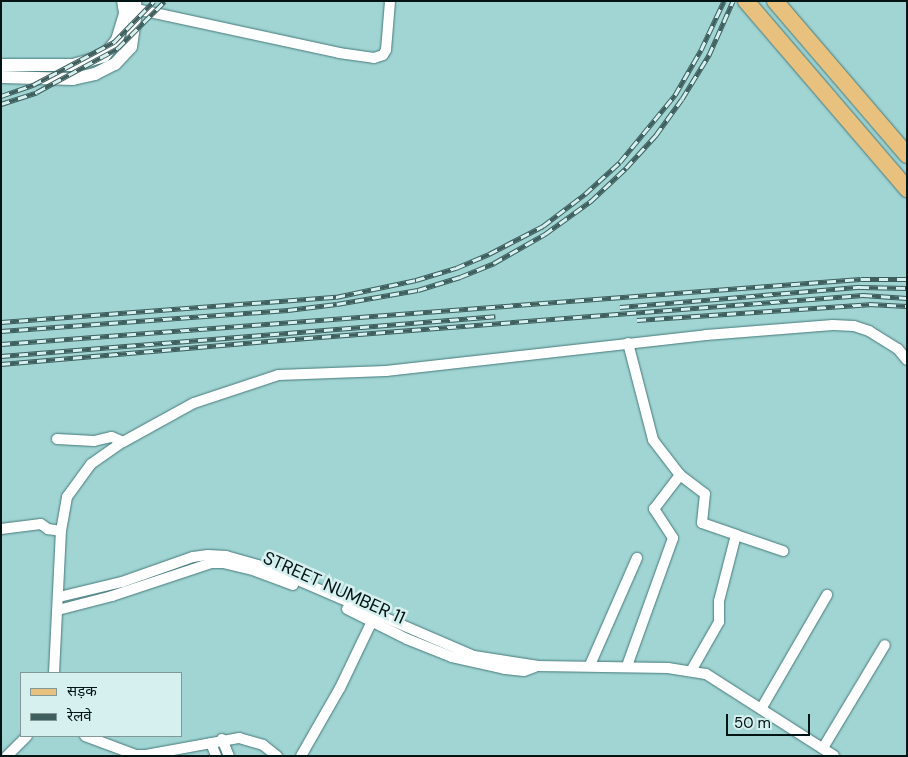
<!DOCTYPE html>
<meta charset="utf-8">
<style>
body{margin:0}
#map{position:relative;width:908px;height:757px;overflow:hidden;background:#a0d5d4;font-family:"DM Sans","Noto Sans Devanagari",sans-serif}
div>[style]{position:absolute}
.roads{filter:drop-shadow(0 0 1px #467979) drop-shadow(0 0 1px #467979)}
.minor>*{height:10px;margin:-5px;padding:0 5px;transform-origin:5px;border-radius:5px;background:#fff}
.tertiary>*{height:12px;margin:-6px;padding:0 6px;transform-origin:6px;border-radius:6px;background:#fff}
.primary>*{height:16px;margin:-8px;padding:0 8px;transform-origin:8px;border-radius:8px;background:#e9c17e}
.rail>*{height:5px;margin-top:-2.5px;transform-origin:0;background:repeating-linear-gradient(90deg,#d6f0ef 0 9px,#3f5f5e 0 18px);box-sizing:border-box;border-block:1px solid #3f5f5e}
span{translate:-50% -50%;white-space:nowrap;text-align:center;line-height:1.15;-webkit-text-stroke:5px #d6f0ef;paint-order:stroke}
.street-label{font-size:18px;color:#011414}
.frame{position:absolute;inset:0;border:2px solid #011414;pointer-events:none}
.legend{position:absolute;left:20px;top:672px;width:162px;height:65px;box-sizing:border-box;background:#d6f0ef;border:1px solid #819897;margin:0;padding:6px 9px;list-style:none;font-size:15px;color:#011414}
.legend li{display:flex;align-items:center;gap:10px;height:25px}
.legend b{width:25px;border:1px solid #819897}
.scale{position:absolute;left:726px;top:714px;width:84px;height:22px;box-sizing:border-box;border:2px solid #011414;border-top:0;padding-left:6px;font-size:15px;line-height:18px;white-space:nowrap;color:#011414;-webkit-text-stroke:4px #d6f0ef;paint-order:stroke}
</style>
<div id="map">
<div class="roads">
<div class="minor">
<i style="left:136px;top:9px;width:208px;rotate:12.2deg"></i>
<i style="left:339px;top:53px;width:35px;rotate:8deg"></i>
<i style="left:374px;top:58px;width:9px;rotate:-18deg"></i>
<i style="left:383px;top:55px;width:6px;rotate:-59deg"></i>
<i style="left:386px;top:50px;width:49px;rotate:-85.3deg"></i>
<i style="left:628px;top:343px;width:100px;rotate:75.5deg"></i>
<i style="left:653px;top:440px;width:44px;rotate:52.4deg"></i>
<i style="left:680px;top:475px;width:31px;rotate:37deg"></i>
<i style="left:705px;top:494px;width:29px;rotate:96deg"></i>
<i style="left:702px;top:523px;width:36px;rotate:19deg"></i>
<i style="left:57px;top:439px;width:37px;rotate:3deg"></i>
<i style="left:94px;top:441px;width:18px;rotate:-13deg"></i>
<i style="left:112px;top:437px;width:12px;rotate:24deg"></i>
<i style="left:1px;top:529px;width:40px;rotate:-7.1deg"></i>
<i style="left:41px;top:524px;width:9px;rotate:36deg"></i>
<i style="left:48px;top:529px;width:13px;rotate:9deg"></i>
<i style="left:59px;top:597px;width:65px;rotate:-13.4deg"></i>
<i style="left:122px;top:582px;width:75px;rotate:-19.4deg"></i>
<i style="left:193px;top:557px;width:15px;rotate:-8deg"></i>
<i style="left:208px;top:555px;width:18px;rotate:3deg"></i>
<i style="left:226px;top:556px;width:48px;rotate:15.8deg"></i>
<i style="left:272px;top:569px;width:220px;rotate:23.3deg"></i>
<i style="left:474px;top:656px;width:65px;rotate:8.9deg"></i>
<i style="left:538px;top:666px;width:130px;rotate:0.9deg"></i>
<i style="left:668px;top:668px;width:38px;rotate:9deg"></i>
<i style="left:706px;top:674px;width:152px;rotate:32.6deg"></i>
<i style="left:347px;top:609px;width:67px;rotate:26.6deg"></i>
<i style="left:407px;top:639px;width:48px;rotate:21.8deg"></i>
<i style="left:452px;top:657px;width:54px;rotate:12.8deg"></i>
<i style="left:505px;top:669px;width:19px;rotate:6deg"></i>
<i style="left:524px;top:671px;width:12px;rotate:-20deg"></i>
<i style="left:58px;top:610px;width:56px;rotate:-14.5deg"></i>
<i style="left:112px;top:596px;width:104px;rotate:-18.4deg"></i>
<i style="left:211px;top:563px;width:12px"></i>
<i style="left:223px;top:563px;width:28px;rotate:13deg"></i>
<i style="left:250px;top:569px;width:46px;rotate:20.4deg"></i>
<i style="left:590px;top:665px;width:117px;rotate:-66.3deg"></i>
<i style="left:627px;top:666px;width:136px;rotate:-70.2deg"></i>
<i style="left:673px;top:538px;width:35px;rotate:-123deg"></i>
<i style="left:654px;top:509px;width:43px;rotate:-52.6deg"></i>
<i style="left:691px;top:671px;width:56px;rotate:-60.3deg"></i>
<i style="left:719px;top:622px;width:21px;rotate:-90deg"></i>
<i style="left:719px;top:601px;width:68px;rotate:-75.6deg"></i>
<i style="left:736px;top:535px;width:50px;rotate:18.8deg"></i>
<i style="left:54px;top:673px;width:142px;rotate:-87.2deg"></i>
<i style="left:61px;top:531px;width:35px;rotate:-80deg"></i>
<i style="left:67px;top:497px;width:41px;rotate:-54deg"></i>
<i style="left:91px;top:464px;width:39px;rotate:-35deg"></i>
<i style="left:123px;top:442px;width:81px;rotate:-28.8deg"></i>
<i style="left:194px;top:403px;width:89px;rotate:-18.4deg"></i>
<i style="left:278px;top:375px;width:108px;rotate:-2.1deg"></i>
<i style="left:386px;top:371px;width:322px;rotate:-6.4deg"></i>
<i style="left:706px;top:335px;width:127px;rotate:-4.5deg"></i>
<i style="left:833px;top:325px;width:21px;rotate:3deg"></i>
<i style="left:854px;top:326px;width:16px;rotate:18deg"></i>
<i style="left:869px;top:331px;width:34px;rotate:32deg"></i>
<i style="left:898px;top:349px;width:14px;rotate:51deg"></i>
<i style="left:761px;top:709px;width:132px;rotate:-59.9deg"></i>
<i style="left:85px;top:736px;width:54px;rotate:20.4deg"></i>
<i style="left:136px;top:755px;width:10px"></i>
<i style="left:146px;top:755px;width:95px;rotate:-10.4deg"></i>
<i style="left:239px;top:738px;width:25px;rotate:16deg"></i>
<i style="left:263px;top:745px;width:18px;rotate:38deg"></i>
<i style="left:222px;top:739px;width:18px;rotate:68deg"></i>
<i style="left:211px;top:743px;width:14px;rotate:69deg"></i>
<i style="left:823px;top:748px;width:120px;rotate:-59deg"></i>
<i style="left:7px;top:756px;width:28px;rotate:-45deg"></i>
<i style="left:301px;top:756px;width:78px;rotate:-60.2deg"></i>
<i style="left:340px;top:688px;width:81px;rotate:-64.4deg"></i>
</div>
<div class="tertiary">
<i style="left:1px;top:65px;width:72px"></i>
<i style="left:73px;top:65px;width:32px;rotate:-16deg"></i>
<i style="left:104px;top:56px;width:21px;rotate:-51deg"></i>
<i style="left:117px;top:40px;width:28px;rotate:-73deg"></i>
<i style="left:125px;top:13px;width:12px;rotate:-99deg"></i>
<i style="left:1px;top:77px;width:72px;rotate:1.6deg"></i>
<i style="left:73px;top:79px;width:23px;rotate:-13deg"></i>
<i style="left:95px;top:74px;width:22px;rotate:-27deg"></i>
<i style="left:115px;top:64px;width:23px;rotate:-47deg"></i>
<i style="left:131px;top:47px;width:34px;rotate:-82deg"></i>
<i style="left:136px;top:13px;width:12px;rotate:-95deg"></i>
</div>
<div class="primary">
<i style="left:746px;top:1px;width:248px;rotate:49.4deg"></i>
<i style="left:775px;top:1px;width:203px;rotate:49.4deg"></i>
</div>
</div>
<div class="rail">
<i style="left:1px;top:96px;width:34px;rotate:-19deg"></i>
<i style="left:33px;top:85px;width:92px;rotate:-28deg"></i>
<i style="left:114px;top:42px;width:57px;rotate:-45.7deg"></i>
<i style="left:1px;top:104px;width:38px;rotate:-18deg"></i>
<i style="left:37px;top:92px;width:92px;rotate:-28.5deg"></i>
<i style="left:118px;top:48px;width:66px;rotate:-45deg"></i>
<i style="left:620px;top:307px;width:241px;rotate:-4.8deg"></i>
<i style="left:860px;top:287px;width:47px;rotate:1.2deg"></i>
<i style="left:637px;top:320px;width:233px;rotate:-3.9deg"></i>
<i style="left:869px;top:304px;width:38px;rotate:3deg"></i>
<i style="left:1px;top:322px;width:336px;rotate:-4.3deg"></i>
<i style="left:336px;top:297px;width:82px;rotate:-12deg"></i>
<i style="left:416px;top:280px;width:42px;rotate:-16.7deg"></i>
<i style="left:456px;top:268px;width:36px;rotate:-23deg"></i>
<i style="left:489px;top:254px;width:61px;rotate:-27.4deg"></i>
<i style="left:543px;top:226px;width:53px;rotate:-37.3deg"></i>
<i style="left:585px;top:194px;width:47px;rotate:-42.4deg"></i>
<i style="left:620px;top:162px;width:87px;rotate:-50.6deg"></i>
<i style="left:675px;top:95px;width:52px;rotate:-60deg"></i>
<i style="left:701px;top:50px;width:54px;rotate:-64.9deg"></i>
<i style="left:1px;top:331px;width:288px;rotate:-4.2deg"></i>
<i style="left:288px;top:310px;width:49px;rotate:-7deg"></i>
<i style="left:337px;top:304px;width:82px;rotate:-9.8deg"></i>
<i style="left:418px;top:290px;width:44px;rotate:-17.2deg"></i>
<i style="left:460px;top:277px;width:37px;rotate:-22deg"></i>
<i style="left:494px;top:263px;width:59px;rotate:-29.6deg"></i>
<i style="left:545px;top:234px;width:57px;rotate:-35.7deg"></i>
<i style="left:591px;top:201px;width:48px;rotate:-43.3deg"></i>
<i style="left:626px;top:168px;width:45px;rotate:-47.7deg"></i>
<i style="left:656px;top:135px;width:44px;rotate:-54.2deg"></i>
<i style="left:682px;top:99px;width:52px;rotate:-58.5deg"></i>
<i style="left:709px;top:55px;width:59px;rotate:-66deg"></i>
<i style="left:1px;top:344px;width:862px;rotate:-4.32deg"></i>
<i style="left:861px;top:279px;width:46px"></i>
<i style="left:1px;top:356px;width:496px;rotate:-4.6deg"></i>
<i style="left:1px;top:364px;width:268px;rotate:-4.9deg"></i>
<i style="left:268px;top:341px;width:597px;rotate:-4.42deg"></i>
<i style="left:863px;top:295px;width:44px;rotate:3.9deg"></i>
</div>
<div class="street-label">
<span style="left:334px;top:588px;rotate:24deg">STREET NUMBER 11</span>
</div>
<div class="frame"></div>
<ul class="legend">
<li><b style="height:6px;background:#e9c17e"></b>सड़क</li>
<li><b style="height:6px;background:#3f5f5e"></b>रेलवे</li>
</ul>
<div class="scale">50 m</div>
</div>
